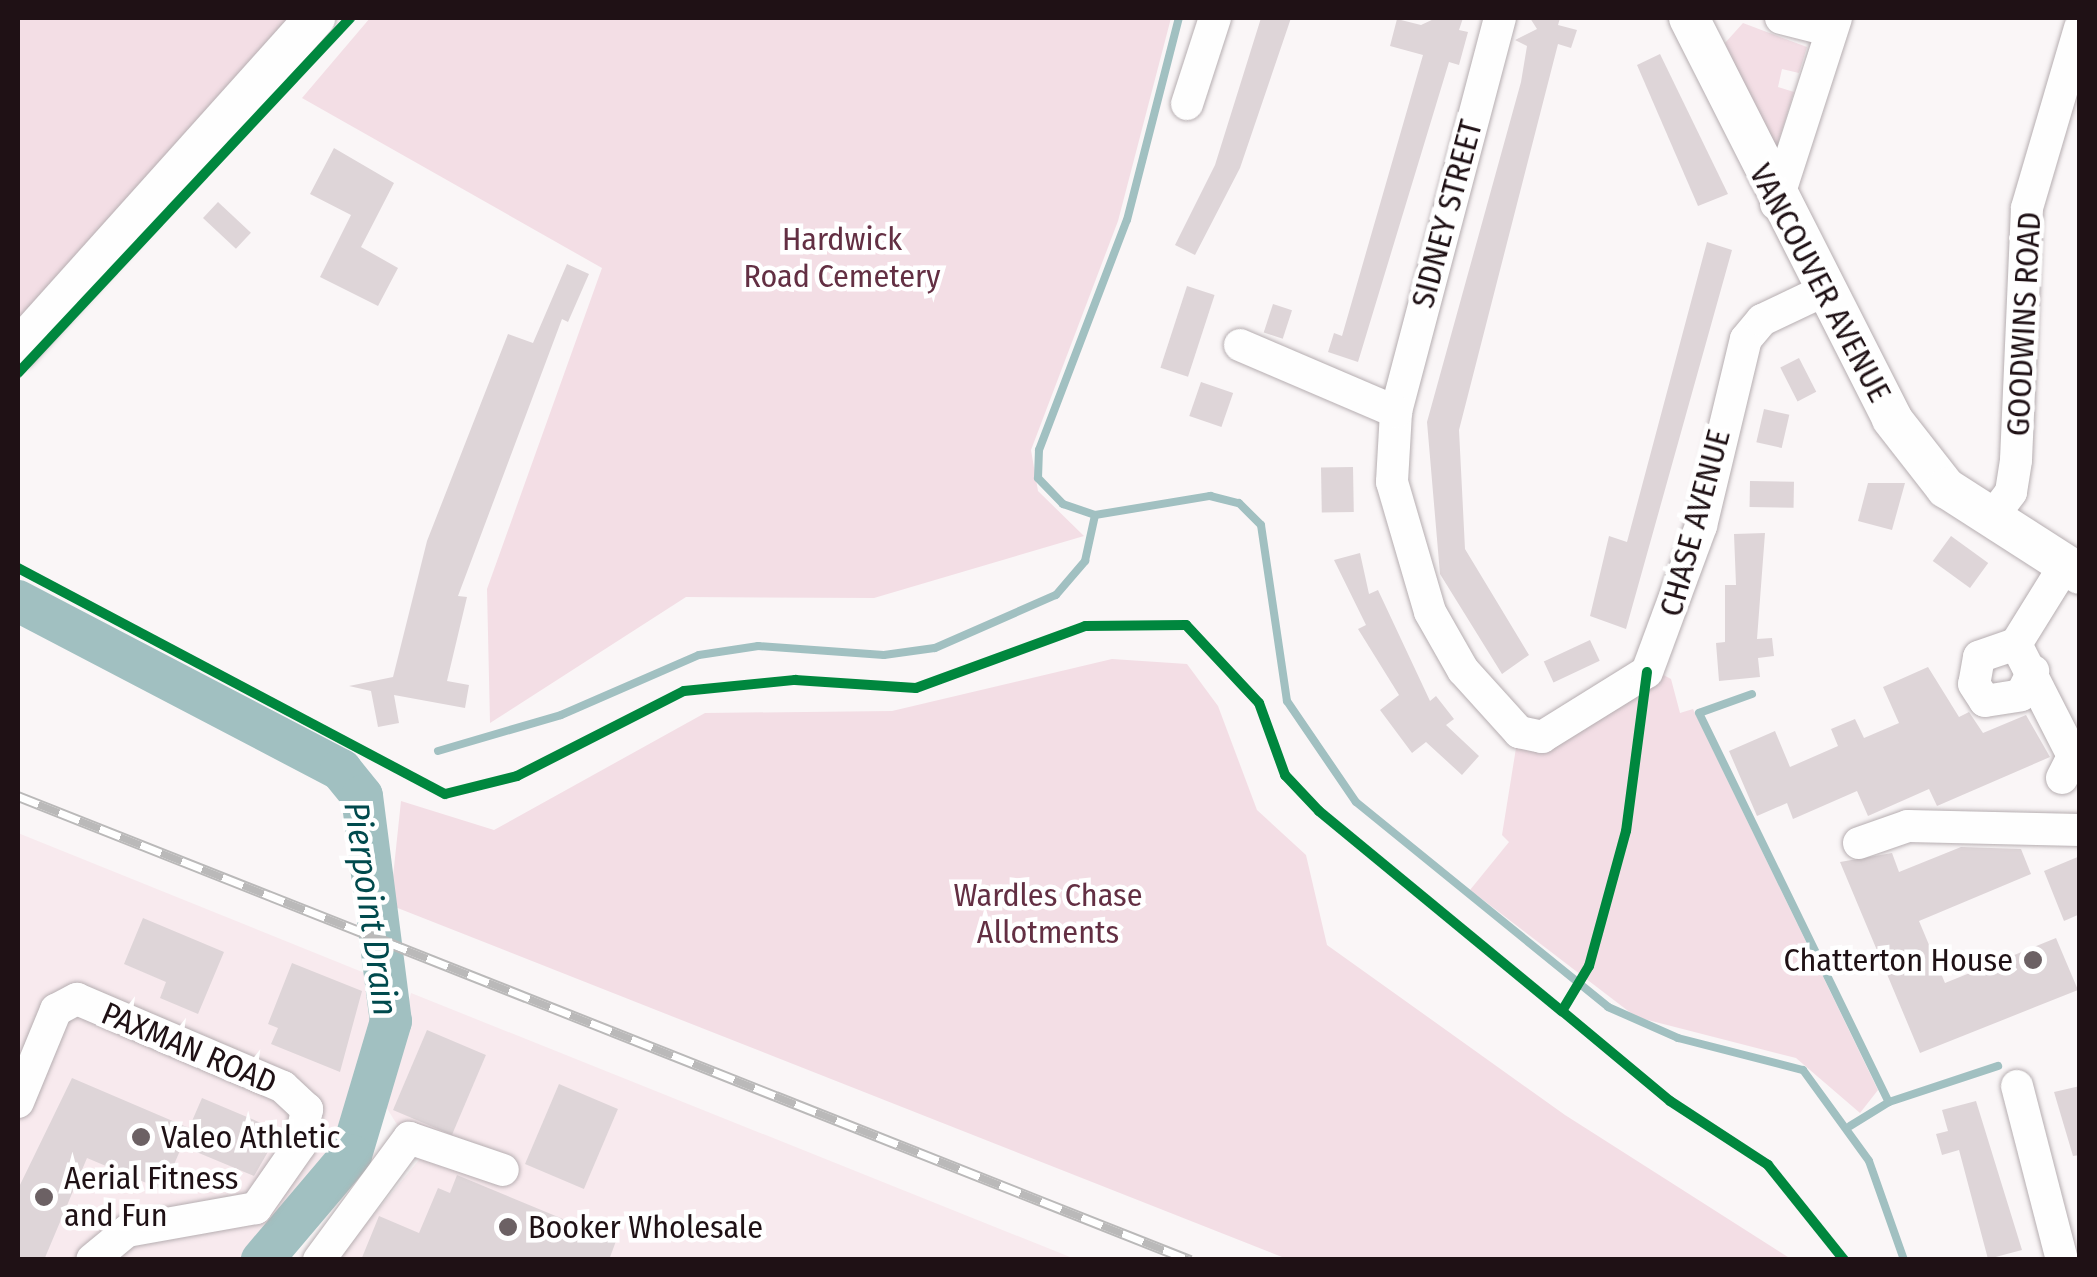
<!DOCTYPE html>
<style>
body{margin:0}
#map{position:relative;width:2097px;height:1277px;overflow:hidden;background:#faf6f7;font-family:"Fira Sans Condensed",sans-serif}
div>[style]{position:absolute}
.built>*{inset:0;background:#f8eaee}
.green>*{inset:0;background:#f3dee5}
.stream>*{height:8px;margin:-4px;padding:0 4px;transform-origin:4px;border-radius:4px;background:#a1c0c1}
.river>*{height:42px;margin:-21px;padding:0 21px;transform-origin:21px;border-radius:21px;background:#a1c0c1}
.building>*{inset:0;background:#ded5d8;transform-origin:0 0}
.roads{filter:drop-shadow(0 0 2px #b6aeb1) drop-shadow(0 0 2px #b6aeb1)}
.minor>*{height:32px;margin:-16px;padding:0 16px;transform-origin:16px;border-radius:16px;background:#fefefe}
.major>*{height:40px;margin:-20px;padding:0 20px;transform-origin:20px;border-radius:20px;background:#fefefe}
.rail>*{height:11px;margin-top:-5.5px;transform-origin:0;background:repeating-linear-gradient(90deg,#fff 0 22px,#bab9b9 0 44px);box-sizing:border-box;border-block:2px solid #bab9b9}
.cycleway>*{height:10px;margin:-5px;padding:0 5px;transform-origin:5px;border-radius:5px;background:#00873e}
.dots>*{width:28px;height:28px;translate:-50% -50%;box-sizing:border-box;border:5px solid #fff;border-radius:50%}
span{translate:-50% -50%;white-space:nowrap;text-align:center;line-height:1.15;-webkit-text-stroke:9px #fff;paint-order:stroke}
.street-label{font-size:32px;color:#1f1115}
.park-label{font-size:32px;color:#632f43}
.poi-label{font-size:32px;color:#1f1115}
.right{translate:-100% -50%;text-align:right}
.left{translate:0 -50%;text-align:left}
.water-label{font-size:35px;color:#004a4d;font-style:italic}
.frame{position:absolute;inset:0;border:20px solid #1f1115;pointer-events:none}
</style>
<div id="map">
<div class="built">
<i style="clip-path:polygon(18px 833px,382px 980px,378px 1030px,344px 1140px,242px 1259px,18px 1259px)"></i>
<i style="clip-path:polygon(411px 993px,1075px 1259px,336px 1260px,419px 1160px,383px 1102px)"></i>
</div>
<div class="green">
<i style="clip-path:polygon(18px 18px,288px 18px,18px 319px)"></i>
<i style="clip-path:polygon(370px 18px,1171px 18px,1118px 221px,1031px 450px,1038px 491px,1084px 536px,874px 598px,686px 597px,490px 723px,487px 589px,602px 268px,302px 98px)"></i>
<i style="clip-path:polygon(1743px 23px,1807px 47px,1799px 73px,1782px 69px,1778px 87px,1794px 92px,1775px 153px,1725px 43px)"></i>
<i style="clip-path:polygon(1112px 659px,1187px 664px,1218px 706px,1257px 810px,1306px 855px,1327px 945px,1565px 1115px,1791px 1259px,1287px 1259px,390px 905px,401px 801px,494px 830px,705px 713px,892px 711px)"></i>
<i style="clip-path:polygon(1656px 671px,1671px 679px,1680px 713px,1693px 709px,1878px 1090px,1860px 1113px,1796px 1058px,1636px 1017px,1470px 890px,1509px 842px,1502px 835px,1516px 748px)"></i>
</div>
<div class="stream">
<i style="left:1095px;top:515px;width:34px;rotate:-161deg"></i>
<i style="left:1063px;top:504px;width:36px;rotate:-134deg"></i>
<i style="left:1038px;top:478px;width:28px;rotate:-88deg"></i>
<i style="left:1039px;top:450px;width:246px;rotate:-69.1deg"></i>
<i style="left:1127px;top:220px;width:209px;rotate:-75.6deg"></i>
<i style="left:1752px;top:694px;width:56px;rotate:160.3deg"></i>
<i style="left:1699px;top:713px;width:433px;rotate:64deg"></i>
<i style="left:438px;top:751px;width:128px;rotate:-16.3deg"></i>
<i style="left:561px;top:715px;width:150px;rotate:-23.5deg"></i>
<i style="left:699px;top:655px;width:60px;rotate:-8.7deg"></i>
<i style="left:758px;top:646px;width:126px;rotate:4.1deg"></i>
<i style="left:884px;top:655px;width:51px;rotate:-7.8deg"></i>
<i style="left:935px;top:648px;width:132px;rotate:-23.7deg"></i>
<i style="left:1056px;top:595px;width:45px;rotate:-49.5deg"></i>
<i style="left:1085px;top:561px;width:47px;rotate:-77.7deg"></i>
<i style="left:1095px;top:515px;width:117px;rotate:-9.4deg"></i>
<i style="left:1210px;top:496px;width:30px;rotate:14deg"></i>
<i style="left:1239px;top:503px;width:31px;rotate:45deg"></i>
<i style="left:1261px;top:525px;width:178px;rotate:81.6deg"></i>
<i style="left:1287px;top:701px;width:122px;rotate:55.7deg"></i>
<i style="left:1356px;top:802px;width:325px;rotate:39.1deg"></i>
<i style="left:1608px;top:1007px;width:77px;rotate:23.9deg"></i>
<i style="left:1678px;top:1038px;width:129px;rotate:14.4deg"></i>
<i style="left:1803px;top:1070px;width:112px;rotate:54deg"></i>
<i style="left:1869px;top:1161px;width:105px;rotate:70.5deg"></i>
<i style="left:1850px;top:1126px;width:46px;rotate:-31.6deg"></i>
<i style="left:1889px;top:1102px;width:115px;rotate:-18.3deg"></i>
</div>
<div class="river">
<i style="left:18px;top:601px;width:365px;rotate:27.6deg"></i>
<i style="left:341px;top:770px;width:33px;rotate:51deg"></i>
<i style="left:362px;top:796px;width:227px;rotate:82.7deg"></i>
<i style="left:391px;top:1021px;width:140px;rotate:106.6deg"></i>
<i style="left:351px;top:1155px;width:138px;rotate:130.3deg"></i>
</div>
<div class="building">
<i style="clip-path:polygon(1261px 18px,1291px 18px,1240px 168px,1195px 255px,1175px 245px,1215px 165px)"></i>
<i style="clip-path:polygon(1436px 18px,1463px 18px,1459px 30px,1468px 32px,1459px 65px,1449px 62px,1358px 362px,1328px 352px,1334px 333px,1342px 336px,1423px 55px,1390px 46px,1397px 19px,1421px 25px)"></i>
<i style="clip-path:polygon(1530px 18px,1560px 18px,1558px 25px,1577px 30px,1571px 48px,1558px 44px,1459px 430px,1465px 549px,1529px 655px,1502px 674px,1440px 574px,1427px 422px,1521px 82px,1527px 46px,1515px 40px,1537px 29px)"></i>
<i style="clip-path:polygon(1660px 54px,1728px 194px,1698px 206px,1637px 65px)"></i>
<i style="clip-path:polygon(334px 148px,394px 183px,361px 247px,398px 268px,378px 306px,320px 277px,351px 215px,310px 194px)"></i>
<i style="left:218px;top:202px;width:45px;height:22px;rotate:43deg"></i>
<i style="clip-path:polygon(1707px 242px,1732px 250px,1626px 629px,1590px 616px,1609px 536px,1627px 542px)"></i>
<i style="clip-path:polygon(567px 264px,589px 274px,568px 322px,562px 319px,458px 596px,467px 597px,447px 681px,469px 685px,465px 708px,394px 695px,399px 723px,378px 727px,371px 691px,349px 686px,393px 677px,427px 541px,508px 334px,533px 343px)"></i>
<i style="left:1187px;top:286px;width:29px;height:86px;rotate:18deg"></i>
<i style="left:1273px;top:304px;width:20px;height:30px;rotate:18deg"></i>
<i style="left:1799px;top:358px;width:38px;height:21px;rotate:63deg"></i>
<i style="left:1201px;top:382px;width:34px;height:36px;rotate:19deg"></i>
<i style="left:1764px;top:409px;width:26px;height:34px;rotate:13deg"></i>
<i style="left:1353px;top:467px;width:45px;height:32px;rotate:89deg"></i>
<i style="left:1750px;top:481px;width:44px;height:26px;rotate:1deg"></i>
<i style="clip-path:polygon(1868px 483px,1905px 483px,1892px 530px,1858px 521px)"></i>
<i style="clip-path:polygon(1765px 533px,1757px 639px,1772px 638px,1774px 656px,1758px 658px,1760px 677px,1719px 681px,1716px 643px,1725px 642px,1725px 585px,1736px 585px,1734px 534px)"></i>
<i style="left:1951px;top:536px;width:46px;height:31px;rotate:36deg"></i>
<i style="clip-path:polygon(1360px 553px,1369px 594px,1378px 590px,1430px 701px,1436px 696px,1454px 719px,1446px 725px,1479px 756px,1462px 775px,1426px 742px,1412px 753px,1380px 710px,1399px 695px,1358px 629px,1366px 625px,1334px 560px)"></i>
<i style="left:1590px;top:640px;width:23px;height:51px;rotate:65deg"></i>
<i style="clip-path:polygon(1928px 667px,1959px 717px,1969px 712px,1983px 733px,2026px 715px,2050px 757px,1937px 806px,1929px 789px,1868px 816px,1857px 791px,1793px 819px,1787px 803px,1757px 816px,1729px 751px,1775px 731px,1790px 767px,1838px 746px,1831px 729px,1855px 719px,1864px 738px,1899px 723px,1883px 687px)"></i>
<i style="clip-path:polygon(1961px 847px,2021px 849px,2031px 874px,1919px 921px,1945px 983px,2056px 938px,2078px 990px,1920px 1053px,1840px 862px,1892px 853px,1899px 872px)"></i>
<i style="clip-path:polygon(2080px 856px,2080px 914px,2064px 921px,2044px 871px)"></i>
<i style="clip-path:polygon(143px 918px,224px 952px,198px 1014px,160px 998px,166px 982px,124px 964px)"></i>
<i style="clip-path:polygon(292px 963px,362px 991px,340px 1072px,271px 1044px,278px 1028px,268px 1024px)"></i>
<i style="left:427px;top:1030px;width:64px;height:87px;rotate:23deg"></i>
<i style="clip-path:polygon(72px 1078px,189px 1128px,202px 1098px,280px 1131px,254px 1176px,182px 1146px,163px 1190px,87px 1158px,44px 1260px,18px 1260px,18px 1189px)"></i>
<i style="left:559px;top:1084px;width:64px;height:87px;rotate:23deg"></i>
<i style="clip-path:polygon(2080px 1086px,2080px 1155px,2073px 1156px,2054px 1092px)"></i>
<i style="clip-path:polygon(1976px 1101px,2022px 1250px,1988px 1259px,1959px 1150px,1942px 1155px,1936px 1134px,1948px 1131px,1942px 1110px)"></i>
<i style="clip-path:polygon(457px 1175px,616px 1241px,609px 1260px,361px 1260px,379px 1216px,419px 1233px,438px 1188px,450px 1193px)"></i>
</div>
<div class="roads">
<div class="minor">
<i style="left:1500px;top:18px;width:407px;rotate:104.8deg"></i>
<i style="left:1396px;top:412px;width:70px;rotate:93.3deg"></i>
<i style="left:1392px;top:482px;width:135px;rotate:73.7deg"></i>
<i style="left:1430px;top:612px;width:67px;rotate:60.4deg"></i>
<i style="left:1463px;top:670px;width:84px;rotate:47.9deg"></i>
<i style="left:1519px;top:732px;width:24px;rotate:12deg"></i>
<i style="left:1542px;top:737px;width:123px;rotate:-31.8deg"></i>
<i style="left:1647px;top:672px;width:156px;rotate:-69.7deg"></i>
<i style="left:1701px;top:526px;width:192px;rotate:-76.5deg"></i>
<i style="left:1746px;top:339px;width:25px;rotate:-50deg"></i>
<i style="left:1762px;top:320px;width:65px;rotate:-25.4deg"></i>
<i style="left:1781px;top:18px;width:49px;rotate:14deg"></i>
<i style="left:1187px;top:104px;width:90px;rotate:-72deg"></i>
<i style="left:1776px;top:204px;width:195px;rotate:-72.1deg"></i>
<i style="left:1240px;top:345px;width:170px;rotate:23.2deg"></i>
<i style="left:1993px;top:516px;width:30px;rotate:-53deg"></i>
<i style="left:2011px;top:492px;width:32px;rotate:-81deg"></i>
<i style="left:2016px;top:460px;width:252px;rotate:-87.5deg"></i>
<i style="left:2027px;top:208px;width:188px;rotate:-73.6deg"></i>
<i style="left:2016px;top:644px;width:39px;rotate:161deg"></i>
<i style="left:1979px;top:657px;width:27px;rotate:100deg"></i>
<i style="left:1974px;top:684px;width:20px;rotate:57deg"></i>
<i style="left:1985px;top:701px;width:36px;rotate:-9deg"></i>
<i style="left:2021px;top:695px;width:27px;rotate:-63deg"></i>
<i style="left:2062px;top:778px;width:25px;rotate:-63deg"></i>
<i style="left:2073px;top:756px;width:126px;rotate:-117deg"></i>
<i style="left:2016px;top:644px;width:93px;rotate:-58.2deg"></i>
<i style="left:1859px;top:843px;width:52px;rotate:-19.1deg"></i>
<i style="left:1908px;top:826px;width:172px;rotate:1.3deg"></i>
<i style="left:2017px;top:1086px;width:180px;rotate:75.5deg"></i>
<i style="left:18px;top:1102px;width:100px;rotate:-67.6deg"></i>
<i style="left:56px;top:1010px;width:24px;rotate:-28deg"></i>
<i style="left:77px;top:999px;width:224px;rotate:23.1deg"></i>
<i style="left:283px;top:1087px;width:33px;rotate:43deg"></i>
<i style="left:307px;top:1109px;width:37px;rotate:101deg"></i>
<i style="left:300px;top:1145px;width:77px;rotate:124.9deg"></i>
<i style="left:256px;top:1208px;width:131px;rotate:169.9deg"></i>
<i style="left:127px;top:1231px;width:45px;rotate:140.4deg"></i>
<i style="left:319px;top:1260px;width:152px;rotate:-53.6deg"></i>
<i style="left:409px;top:1138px;width:99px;rotate:18.8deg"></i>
</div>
<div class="major">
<i style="left:1689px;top:18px;width:449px;rotate:63.1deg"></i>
<i style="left:1892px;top:419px;width:88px;rotate:52deg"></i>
<i style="left:1946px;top:488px;width:159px;rotate:32.7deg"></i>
<i style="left:18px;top:349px;width:445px;rotate:-48.1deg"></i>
</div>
</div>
<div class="rail">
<i style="left:18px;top:796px;width:1261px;rotate:21.6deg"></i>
</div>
<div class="cycleway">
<i style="left:18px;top:373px;width:486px;rotate:-46.9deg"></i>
<i style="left:18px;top:568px;width:483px;rotate:27.9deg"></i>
<i style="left:445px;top:794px;width:74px;rotate:-14deg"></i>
<i style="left:517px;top:776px;width:187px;rotate:-27deg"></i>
<i style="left:684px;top:691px;width:112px;rotate:-5.7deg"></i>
<i style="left:795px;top:680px;width:121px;rotate:3.8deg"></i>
<i style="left:916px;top:688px;width:180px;rotate:-20.1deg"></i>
<i style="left:1085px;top:626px;width:101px;rotate:-0.6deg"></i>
<i style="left:1186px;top:625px;width:107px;rotate:46.9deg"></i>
<i style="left:1259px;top:703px;width:77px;rotate:70.1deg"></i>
<i style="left:1285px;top:775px;width:50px;rotate:46.6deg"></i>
<i style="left:1319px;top:811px;width:315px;rotate:39.5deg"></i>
<i style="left:1647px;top:672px;width:160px;rotate:97.5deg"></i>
<i style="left:1626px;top:831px;width:140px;rotate:105.3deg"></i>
<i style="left:1589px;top:966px;width:52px;rotate:121deg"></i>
<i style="left:1562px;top:1011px;width:141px;rotate:39.8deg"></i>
<i style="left:1670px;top:1101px;width:117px;rotate:33.1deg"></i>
<i style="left:1768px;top:1165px;width:122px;rotate:51.3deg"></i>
</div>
<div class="dots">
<i style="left:2033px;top:960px;background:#6c6164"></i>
<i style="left:141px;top:1137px;background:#6c6164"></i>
<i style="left:44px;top:1197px;background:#6c6164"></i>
<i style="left:508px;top:1227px;background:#6c6164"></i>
</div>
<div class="street-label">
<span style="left:1447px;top:214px;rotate:-75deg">SIDNEY STREET</span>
<span style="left:1820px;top:283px;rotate:62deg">VANCOUVER AVENUE</span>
<span style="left:2024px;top:324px;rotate:-87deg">GOODWINS ROAD</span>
<span style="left:1695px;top:523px;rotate:-75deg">CHASE AVENUE</span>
<span style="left:189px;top:1048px;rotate:23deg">PAXMAN ROAD</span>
</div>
<div class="park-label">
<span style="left:842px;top:258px">Hardwick<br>Road Cemetery</span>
<span style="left:1048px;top:914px">Wardles Chase<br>Allotments</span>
</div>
<div class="poi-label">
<span class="right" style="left:2013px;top:960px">Chatterton House</span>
<span class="left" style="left:161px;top:1137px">Valeo Athletic</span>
<span class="left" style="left:64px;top:1197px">Aerial Fitness<br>and Fun</span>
<span class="left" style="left:528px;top:1227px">Booker Wholesale</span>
</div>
<div class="water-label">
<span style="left:371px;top:909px;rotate:82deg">Pierpoint Drain</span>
</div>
<div class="frame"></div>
</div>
